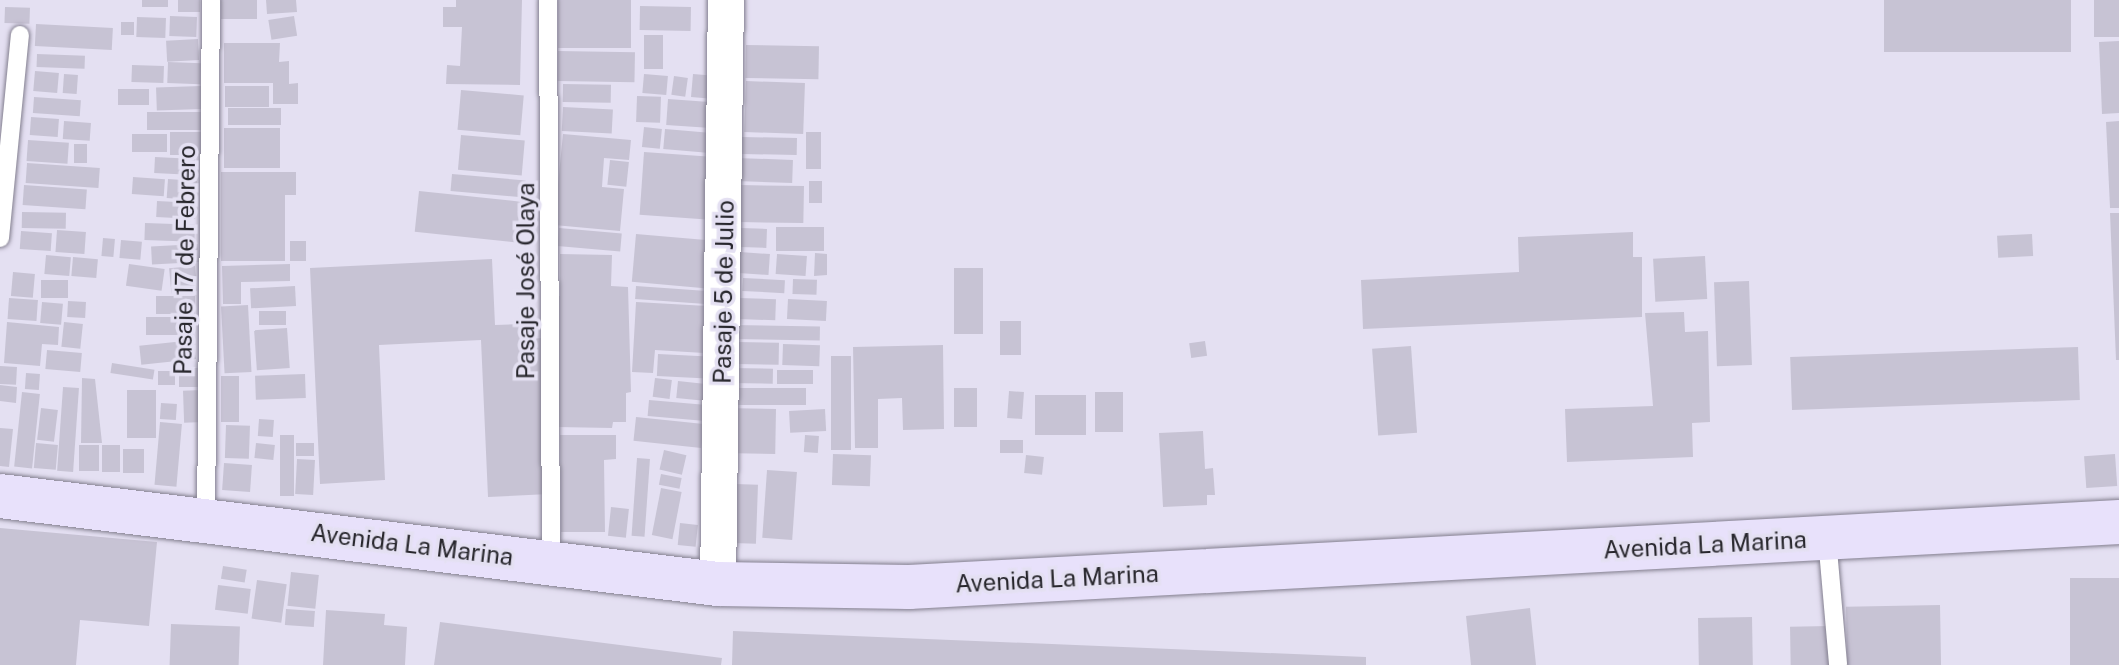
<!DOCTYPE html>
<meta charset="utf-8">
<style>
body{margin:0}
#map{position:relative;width:2119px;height:665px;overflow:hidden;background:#e4e0f2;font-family:"Public Sans",sans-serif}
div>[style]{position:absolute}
.building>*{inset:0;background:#c7c3d4;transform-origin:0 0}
.roads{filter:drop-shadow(0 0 2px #837f8f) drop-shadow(0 0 2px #837f8f)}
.service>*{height:18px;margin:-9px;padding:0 9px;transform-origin:9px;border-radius:9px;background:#fff}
.minor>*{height:36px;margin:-18px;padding:0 18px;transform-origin:18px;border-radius:18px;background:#fff}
.secondary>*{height:44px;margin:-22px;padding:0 22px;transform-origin:22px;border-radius:22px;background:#e8e1fb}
span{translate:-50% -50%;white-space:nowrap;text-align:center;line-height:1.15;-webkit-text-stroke:7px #e4e0f2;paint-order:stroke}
.street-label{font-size:24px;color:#28272d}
</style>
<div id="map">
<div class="building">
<i style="left:142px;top:0;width:26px;height:7px"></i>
<i style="left:178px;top:0;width:22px;height:12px"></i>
<i style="left:221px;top:0;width:36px;height:19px"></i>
<i style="clip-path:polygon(266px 0,296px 0,297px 12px,267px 14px)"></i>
<i style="clip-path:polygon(456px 0,522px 0,520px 85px,446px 84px,447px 65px,460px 66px,462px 27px,443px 27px,443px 7px,456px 7px)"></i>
<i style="left:558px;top:0;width:73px;height:48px"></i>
<i style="left:1884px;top:0;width:187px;height:52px"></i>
<i style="left:2094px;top:0;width:25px;height:37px"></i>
<i style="left:640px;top:6px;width:51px;height:24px;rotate:1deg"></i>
<i style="left:5px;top:7px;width:25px;height:16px;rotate:2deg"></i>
<i style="left:170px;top:16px;width:27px;height:20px;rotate:2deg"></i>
<i style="left:294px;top:16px;width:20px;height:26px;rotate:81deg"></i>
<i style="left:137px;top:17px;width:29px;height:20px;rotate:2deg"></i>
<i style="left:121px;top:22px;width:13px;height:13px"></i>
<i style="left:36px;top:24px;width:77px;height:22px;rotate:3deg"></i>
<i style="left:644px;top:35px;width:19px;height:34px"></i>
<i style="left:198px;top:39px;width:21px;height:32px;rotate:87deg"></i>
<i style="clip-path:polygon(2119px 41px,2119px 113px,2102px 114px,2099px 42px)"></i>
<i style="clip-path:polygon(224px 43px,280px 43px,279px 62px,289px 61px,289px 84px,298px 83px,298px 104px,273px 104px,273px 83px,224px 83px)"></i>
<i style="left:746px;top:45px;width:73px;height:33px;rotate:1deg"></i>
<i style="left:558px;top:51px;width:77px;height:30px;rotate:1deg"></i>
<i style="left:37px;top:54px;width:48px;height:13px;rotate:2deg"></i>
<i style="left:168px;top:62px;width:33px;height:21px;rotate:2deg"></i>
<i style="left:132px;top:65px;width:32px;height:17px;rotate:2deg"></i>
<i style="left:35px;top:71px;width:24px;height:20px;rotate:5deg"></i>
<i style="left:64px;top:74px;width:14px;height:19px;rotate:4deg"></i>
<i style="left:644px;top:74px;width:24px;height:19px;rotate:5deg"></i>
<i style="left:693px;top:74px;width:21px;height:23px;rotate:5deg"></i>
<i style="left:674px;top:76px;width:14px;height:19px;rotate:8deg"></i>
<i style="left:746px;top:81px;width:59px;height:51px;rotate:2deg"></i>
<i style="left:563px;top:84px;width:48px;height:18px;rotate:1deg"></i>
<i style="left:201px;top:86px;width:23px;height:45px;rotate:88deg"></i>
<i style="left:225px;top:86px;width:44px;height:21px"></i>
<i style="left:118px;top:89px;width:31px;height:16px"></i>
<i style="left:461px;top:90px;width:63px;height:40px;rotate:5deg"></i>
<i style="left:637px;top:96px;width:24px;height:26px;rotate:2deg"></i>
<i style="left:34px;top:97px;width:47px;height:16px;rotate:4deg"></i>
<i style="left:668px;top:99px;width:45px;height:26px;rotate:4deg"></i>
<i style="left:563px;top:107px;width:50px;height:24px;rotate:3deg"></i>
<i style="left:281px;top:108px;width:17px;height:53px;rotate:90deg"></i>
<i style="left:147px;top:112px;width:55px;height:18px"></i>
<i style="left:31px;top:117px;width:28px;height:18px;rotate:4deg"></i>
<i style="left:64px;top:121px;width:27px;height:18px;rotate:4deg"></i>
<i style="clip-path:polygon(2119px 121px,2119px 208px,2110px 208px,2106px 122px)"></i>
<i style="left:644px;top:127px;width:18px;height:20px;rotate:6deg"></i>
<i style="left:224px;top:128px;width:56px;height:40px"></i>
<i style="left:665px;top:129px;width:47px;height:20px;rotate:5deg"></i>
<i style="left:203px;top:132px;width:23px;height:33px;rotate:90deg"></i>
<i style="left:806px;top:132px;width:15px;height:37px"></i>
<i style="left:132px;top:134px;width:35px;height:18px"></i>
<i style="clip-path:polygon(563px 134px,631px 140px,629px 160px,604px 158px,602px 187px,624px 189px,620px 231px,554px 225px)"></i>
<i style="left:461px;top:135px;width:64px;height:35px;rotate:5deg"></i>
<i style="left:742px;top:137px;width:55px;height:17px;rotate:1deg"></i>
<i style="left:28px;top:140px;width:41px;height:21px;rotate:4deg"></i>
<i style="left:74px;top:144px;width:13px;height:19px"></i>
<i style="left:644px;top:152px;width:67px;height:63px;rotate:4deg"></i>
<i style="left:155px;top:157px;width:40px;height:16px;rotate:3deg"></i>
<i style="left:737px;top:158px;width:56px;height:23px;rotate:2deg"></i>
<i style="left:610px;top:160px;width:19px;height:25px;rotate:6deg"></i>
<i style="left:27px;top:163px;width:73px;height:20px;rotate:4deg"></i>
<i style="clip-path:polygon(221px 172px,296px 172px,296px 195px,285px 195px,285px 261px,221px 261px)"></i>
<i style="left:452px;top:174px;width:74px;height:17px;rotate:5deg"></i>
<i style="left:133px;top:177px;width:32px;height:17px;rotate:4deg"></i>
<i style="left:168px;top:179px;width:29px;height:19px;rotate:4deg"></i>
<i style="left:809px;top:181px;width:13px;height:22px"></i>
<i style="left:24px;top:185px;width:63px;height:20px;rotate:4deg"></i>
<i style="left:740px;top:185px;width:64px;height:37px;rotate:1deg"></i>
<i style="left:419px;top:191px;width:102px;height:41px;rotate:6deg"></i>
<i style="left:157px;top:201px;width:39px;height:16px;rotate:3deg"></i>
<i style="left:22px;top:212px;width:44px;height:16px;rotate:1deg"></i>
<i style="clip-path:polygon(2110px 213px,2119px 213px,2119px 360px,2116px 360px)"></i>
<i style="left:145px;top:223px;width:50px;height:17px;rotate:2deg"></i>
<i style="left:824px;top:227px;width:24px;height:48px;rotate:90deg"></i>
<i style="left:559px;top:228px;width:63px;height:18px;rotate:5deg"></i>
<i style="left:741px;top:228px;width:26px;height:19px;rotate:2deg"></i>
<i style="left:57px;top:230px;width:29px;height:22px;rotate:4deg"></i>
<i style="left:21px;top:231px;width:31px;height:18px;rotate:4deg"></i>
<i style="clip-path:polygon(1633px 232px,1633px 257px,1642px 257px,1642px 317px,1363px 329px,1361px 280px,1519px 272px,1518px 237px)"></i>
<i style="left:636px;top:234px;width:73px;height:48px;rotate:5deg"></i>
<i style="left:2032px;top:234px;width:22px;height:35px;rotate:87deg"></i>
<i style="left:103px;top:238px;width:12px;height:18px;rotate:5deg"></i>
<i style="left:121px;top:240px;width:21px;height:18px;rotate:5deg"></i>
<i style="left:290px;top:241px;width:16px;height:20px"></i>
<i style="left:198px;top:244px;width:18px;height:47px;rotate:87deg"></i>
<i style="left:740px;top:252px;width:30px;height:21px;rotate:4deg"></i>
<i style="clip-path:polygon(815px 253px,827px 254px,827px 275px,814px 276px)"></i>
<i style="clip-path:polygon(560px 254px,612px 255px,611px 286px,628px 287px,631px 392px,626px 393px,626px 422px,613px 422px,612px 428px,557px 427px,559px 316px,553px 316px,553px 296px,560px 296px)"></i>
<i style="left:777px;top:254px;width:30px;height:20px;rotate:4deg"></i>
<i style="left:46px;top:255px;width:25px;height:19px;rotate:5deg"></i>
<i style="left:1705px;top:256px;width:43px;height:52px;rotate:87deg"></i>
<i style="left:73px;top:257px;width:25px;height:19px;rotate:5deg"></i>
<i style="clip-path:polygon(492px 259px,495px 325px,520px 324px,520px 340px,542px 338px,549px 494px,488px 497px,481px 340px,379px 345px,385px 480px,320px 484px,310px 268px)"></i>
<i style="left:129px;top:264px;width:36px;height:22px;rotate:8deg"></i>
<i style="clip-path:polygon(290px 264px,290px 281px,241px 282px,241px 304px,223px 304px,222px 266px)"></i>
<i style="left:195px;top:266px;width:25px;height:26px;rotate:85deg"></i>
<i style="left:954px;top:268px;width:29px;height:66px"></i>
<i style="left:13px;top:272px;width:22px;height:24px;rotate:5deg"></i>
<i style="left:743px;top:278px;width:42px;height:13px;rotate:3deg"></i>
<i style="left:793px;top:279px;width:24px;height:15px;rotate:2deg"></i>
<i style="left:41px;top:280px;width:27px;height:18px"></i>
<i style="left:1749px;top:281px;width:84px;height:35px;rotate:88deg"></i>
<i style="left:295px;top:286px;width:20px;height:45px;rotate:87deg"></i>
<i style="left:636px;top:286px;width:71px;height:13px;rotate:4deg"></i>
<i style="left:156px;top:296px;width:39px;height:18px"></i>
<i style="left:9px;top:298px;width:29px;height:21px;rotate:4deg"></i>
<i style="left:739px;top:298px;width:37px;height:21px;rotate:2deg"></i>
<i style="left:788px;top:299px;width:39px;height:20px;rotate:3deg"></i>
<i style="left:68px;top:301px;width:18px;height:16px;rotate:3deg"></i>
<i style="left:42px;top:302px;width:21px;height:21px;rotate:5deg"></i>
<i style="clip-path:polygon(636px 302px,707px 306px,704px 353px,655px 350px,653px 373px,632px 372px)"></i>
<i style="left:248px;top:305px;width:67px;height:27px;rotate:87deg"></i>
<i style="left:259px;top:311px;width:27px;height:14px"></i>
<i style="clip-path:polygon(1684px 312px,1685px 332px,1708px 331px,1710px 422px,1692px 423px,1693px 457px,1567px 462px,1565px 409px,1653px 406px,1645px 313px)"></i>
<i style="left:146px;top:317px;width:48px;height:18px"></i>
<i style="left:1000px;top:321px;width:21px;height:34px"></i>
<i style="clip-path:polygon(7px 322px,59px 327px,58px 345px,42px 344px,40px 366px,4px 363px)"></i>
<i style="left:64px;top:322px;width:19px;height:25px;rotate:6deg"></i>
<i style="left:733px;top:325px;width:87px;height:14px;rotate:1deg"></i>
<i style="left:287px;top:328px;width:40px;height:33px;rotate:86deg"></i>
<i style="left:194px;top:340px;width:19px;height:55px;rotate:84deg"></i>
<i style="left:1205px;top:341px;width:15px;height:16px;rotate:82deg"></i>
<i style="left:738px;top:342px;width:41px;height:22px;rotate:1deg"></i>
<i style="left:783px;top:344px;width:37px;height:21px;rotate:2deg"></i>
<i style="clip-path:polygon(943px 345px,944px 429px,903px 430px,902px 398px,878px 399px,878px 448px,855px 448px,853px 347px)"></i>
<i style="left:1411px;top:346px;width:87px;height:39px;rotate:86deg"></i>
<i style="left:2078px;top:347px;width:53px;height:288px;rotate:88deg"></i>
<i style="left:47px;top:350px;width:35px;height:19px;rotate:5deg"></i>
<i style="left:658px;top:354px;width:50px;height:22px;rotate:3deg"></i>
<i style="left:831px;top:356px;width:20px;height:94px"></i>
<i style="left:112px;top:363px;width:43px;height:10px;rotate:9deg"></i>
<i style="left:0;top:366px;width:17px;height:18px;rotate:3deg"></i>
<i style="left:198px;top:368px;width:19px;height:19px;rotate:90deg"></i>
<i style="left:730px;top:368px;width:43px;height:15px;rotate:1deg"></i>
<i style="left:777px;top:370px;width:36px;height:14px"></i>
<i style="left:158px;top:371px;width:17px;height:14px"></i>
<i style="left:26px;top:373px;width:14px;height:16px;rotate:4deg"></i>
<i style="left:305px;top:374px;width:24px;height:50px;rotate:88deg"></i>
<i style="left:221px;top:376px;width:18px;height:46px"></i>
<i style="clip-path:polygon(82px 378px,95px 379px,102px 443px,81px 443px)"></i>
<i style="left:655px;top:378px;width:17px;height:19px;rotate:7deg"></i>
<i style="left:678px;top:381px;width:28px;height:17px;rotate:6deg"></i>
<i style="clip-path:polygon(0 385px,17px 387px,16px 403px,0 401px)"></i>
<i style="left:63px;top:387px;width:16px;height:84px;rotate:4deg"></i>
<i style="left:738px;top:388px;width:68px;height:17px"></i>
<i style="left:954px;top:388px;width:23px;height:39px"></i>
<i style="left:127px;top:390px;width:29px;height:48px"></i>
<i style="left:202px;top:390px;width:32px;height:19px;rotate:88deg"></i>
<i style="left:1009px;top:391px;width:15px;height:27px;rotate:4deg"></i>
<i style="left:22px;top:392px;width:18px;height:75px;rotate:6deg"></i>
<i style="left:1095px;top:392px;width:28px;height:40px"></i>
<i style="left:1035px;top:395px;width:51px;height:40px"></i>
<i style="left:649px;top:400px;width:55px;height:16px;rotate:5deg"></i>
<i style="left:161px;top:403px;width:16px;height:16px;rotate:4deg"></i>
<i style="left:41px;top:408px;width:17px;height:32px;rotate:7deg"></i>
<i style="left:776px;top:409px;width:45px;height:39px;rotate:91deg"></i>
<i style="left:825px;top:409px;width:22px;height:36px;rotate:87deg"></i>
<i style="left:636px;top:417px;width:68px;height:24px;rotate:6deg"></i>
<i style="left:259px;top:419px;width:15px;height:17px;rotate:4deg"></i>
<i style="left:160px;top:422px;width:22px;height:63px;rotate:5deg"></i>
<i style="left:226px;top:425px;width:24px;height:33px;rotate:2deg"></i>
<i style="clip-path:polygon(0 428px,13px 429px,9px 467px,0 466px)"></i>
<i style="clip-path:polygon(1203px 431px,1205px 469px,1213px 468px,1215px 495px,1207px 495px,1207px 505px,1163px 507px,1159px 433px)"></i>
<i style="left:280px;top:435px;width:14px;height:61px"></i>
<i style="clip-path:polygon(560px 435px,616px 435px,616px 459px,604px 460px,605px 532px,561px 532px)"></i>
<i style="left:805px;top:435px;width:14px;height:17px;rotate:4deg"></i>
<i style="left:1000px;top:440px;width:23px;height:13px"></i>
<i style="left:36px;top:443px;width:22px;height:25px;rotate:5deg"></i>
<i style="left:256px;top:443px;width:19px;height:15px;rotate:6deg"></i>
<i style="left:296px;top:443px;width:18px;height:13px"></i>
<i style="left:79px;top:445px;width:20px;height:26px"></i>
<i style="left:102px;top:445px;width:18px;height:27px"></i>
<i style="left:123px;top:449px;width:21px;height:24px"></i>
<i style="left:664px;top:450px;width:23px;height:20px;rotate:13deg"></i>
<i style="left:833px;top:454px;width:38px;height:31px;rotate:2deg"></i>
<i style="left:2115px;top:454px;width:32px;height:31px;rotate:86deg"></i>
<i style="left:1026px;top:455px;width:18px;height:18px;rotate:6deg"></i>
<i style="left:637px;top:458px;width:13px;height:78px;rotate:4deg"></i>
<i style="left:297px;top:459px;width:18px;height:35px;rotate:3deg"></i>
<i style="left:224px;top:463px;width:28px;height:27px;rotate:4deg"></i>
<i style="left:767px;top:470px;width:30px;height:68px;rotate:4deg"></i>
<i style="left:661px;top:474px;width:21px;height:11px;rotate:11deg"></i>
<i style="left:735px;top:484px;width:23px;height:59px;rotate:2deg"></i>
<i style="left:661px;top:488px;width:21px;height:48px;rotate:11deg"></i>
<i style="left:611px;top:507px;width:18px;height:29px;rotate:6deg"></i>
<i style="left:680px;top:523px;width:18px;height:22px;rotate:6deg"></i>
<i style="clip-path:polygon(0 528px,157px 542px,149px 626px,80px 620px,76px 665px,0 665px)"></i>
<i style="left:223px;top:566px;width:24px;height:13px;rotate:9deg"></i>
<i style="left:291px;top:572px;width:28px;height:34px;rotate:6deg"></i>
<i style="left:2119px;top:578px;width:87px;height:49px;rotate:90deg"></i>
<i style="left:257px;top:580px;width:30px;height:39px;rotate:8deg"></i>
<i style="left:218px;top:585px;width:33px;height:25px;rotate:7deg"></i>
<i style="left:1940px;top:605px;width:60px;height:94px;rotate:89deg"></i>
<i style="clip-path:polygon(1530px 608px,1536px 665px,1471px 665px,1466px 616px)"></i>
<i style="left:286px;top:609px;width:29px;height:16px;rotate:4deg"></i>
<i style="clip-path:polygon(326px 610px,385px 614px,384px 625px,407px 627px,405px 665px,323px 665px)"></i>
<i style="left:1752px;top:617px;width:48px;height:54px;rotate:89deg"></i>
<i style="clip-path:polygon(440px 622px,722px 658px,721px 665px,434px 665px)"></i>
<i style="left:171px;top:624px;width:69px;height:41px;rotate:2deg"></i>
<i style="left:1829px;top:626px;width:39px;height:39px;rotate:89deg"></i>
<i style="clip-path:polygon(733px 631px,1366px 657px,1366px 665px,732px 665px)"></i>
</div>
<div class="roads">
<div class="service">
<i style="left:548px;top:0;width:562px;rotate:89.69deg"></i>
<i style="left:0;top:238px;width:204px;rotate:-84.4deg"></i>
<i style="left:206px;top:520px;width:520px;rotate:-89.45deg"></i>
<i style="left:1827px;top:538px;width:127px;rotate:85deg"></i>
</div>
<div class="minor">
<i style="left:718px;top:584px;width:584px;rotate:-89.22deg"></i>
</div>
<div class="secondary">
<i style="left:0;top:496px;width:723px;rotate:6.99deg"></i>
<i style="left:718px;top:584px;width:191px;rotate:0.9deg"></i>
<i style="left:909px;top:587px;width:1212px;rotate:-3.07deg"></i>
</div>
</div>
<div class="street-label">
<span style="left:185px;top:260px;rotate:-89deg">Pasaje 17 de Febrero</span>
<span style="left:526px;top:281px;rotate:-90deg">Pasaje José Olaya</span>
<span style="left:724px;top:292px;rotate:-89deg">Pasaje 5 de Julio</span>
<span style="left:412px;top:545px;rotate:7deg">Avenida La Marina</span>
<span style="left:1705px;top:545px;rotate:-3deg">Avenida La Marina</span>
<span style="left:1057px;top:579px;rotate:-3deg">Avenida La Marina</span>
</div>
</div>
